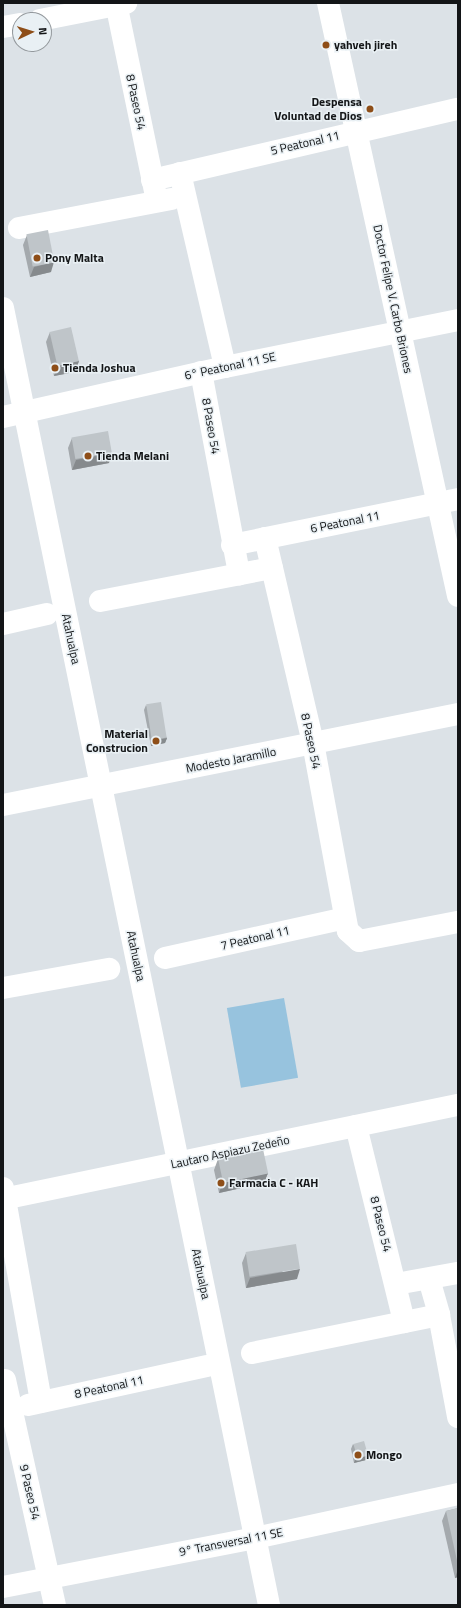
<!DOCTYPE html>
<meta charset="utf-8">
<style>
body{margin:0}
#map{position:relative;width:461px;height:1608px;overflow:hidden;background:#dce2e7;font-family:"Titillium Web",sans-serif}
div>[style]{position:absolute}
.green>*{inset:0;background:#97c3de;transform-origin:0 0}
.minor>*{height:22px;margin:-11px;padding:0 11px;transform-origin:11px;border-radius:11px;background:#fff}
.wall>*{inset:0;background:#a4a9ad}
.shaded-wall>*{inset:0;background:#868a8d}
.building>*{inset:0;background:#bfc5c9;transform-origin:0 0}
.dots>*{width:11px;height:11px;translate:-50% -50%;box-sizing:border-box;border:2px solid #e9f0f4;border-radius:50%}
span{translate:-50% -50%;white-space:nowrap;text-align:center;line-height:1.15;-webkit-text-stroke:3px #e9f0f4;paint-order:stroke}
.poi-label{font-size:12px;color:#131517;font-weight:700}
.left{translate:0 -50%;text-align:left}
.right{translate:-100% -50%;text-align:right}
.street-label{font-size:12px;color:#131517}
.frame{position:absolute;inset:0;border:4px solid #131517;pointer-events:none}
.north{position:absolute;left:12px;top:12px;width:40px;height:40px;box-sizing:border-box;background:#e9f0f4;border:1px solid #93989c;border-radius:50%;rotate:86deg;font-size:11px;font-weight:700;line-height:16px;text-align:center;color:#131517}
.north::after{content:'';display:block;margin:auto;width:14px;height:18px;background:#8e4e18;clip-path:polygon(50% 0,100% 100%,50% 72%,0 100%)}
</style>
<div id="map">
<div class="green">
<i style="left:284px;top:998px;width:81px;height:58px;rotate:80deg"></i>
</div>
<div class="minor">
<i style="left:116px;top:3px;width:202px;rotate:78.3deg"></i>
<i style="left:328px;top:3px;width:607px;rotate:77.63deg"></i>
<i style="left:40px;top:20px;width:88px;rotate:-11.2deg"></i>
<i style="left:3px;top:27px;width:17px;rotate:-10deg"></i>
<i style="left:180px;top:173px;width:199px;rotate:76.9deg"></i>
<i style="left:152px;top:180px;width:314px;rotate:-13.1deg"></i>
<i style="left:19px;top:228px;width:155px;rotate:-10.8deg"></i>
<i style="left:3px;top:308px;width:1324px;rotate:78.41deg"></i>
<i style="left:201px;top:372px;width:206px;rotate:79.3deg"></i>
<i style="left:3px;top:417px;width:228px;rotate:-12.7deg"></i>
<i style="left:225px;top:367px;width:238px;rotate:-11.4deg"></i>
<i style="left:265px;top:538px;width:211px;rotate:76.8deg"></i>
<i style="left:313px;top:743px;width:191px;rotate:79.5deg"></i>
<i style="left:348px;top:931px;width:15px;rotate:42deg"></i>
<i style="left:359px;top:941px;width:101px;rotate:-10.9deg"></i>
<i style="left:232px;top:545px;width:231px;rotate:-11.5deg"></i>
<i style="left:100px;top:601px;width:175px;rotate:-10.9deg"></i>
<i style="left:3px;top:624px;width:45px;rotate:-12.8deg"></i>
<i style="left:3px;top:805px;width:464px;rotate:-11.3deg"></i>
<i style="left:165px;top:958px;width:184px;rotate:-12.5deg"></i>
<i style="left:3px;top:988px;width:108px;rotate:-10.2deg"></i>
<i style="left:356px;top:1126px;width:202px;rotate:76.2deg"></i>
<i style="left:3px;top:1188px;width:217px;rotate:79.9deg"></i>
<i style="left:3px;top:1199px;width:465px;rotate:-11.7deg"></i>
<i style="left:429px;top:1279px;width:37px;rotate:74deg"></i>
<i style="left:439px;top:1315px;width:104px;rotate:79.4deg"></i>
<i style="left:396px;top:1284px;width:63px;rotate:-10.1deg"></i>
<i style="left:252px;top:1353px;width:191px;rotate:-11.5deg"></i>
<i style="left:5px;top:1380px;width:230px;rotate:77.5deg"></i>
<i style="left:28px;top:1405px;width:183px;rotate:-12.3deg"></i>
<i style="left:3px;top:1587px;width:257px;rotate:-11deg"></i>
<i style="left:255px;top:1538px;width:208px;rotate:-12.2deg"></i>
</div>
<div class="wall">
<i style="clip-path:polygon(27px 235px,51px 272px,30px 277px,23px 245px)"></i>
<i style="clip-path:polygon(50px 332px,79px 361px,75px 372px,54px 376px,46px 342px)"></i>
<i style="clip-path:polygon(72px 438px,109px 463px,72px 470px,68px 448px)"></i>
<i style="clip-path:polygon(146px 705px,167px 738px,165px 743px,151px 746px,144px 710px)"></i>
<i style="clip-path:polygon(218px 1159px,268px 1173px,264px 1183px,219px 1193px,214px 1170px)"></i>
<i style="clip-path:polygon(246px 1253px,297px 1279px,246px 1288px,242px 1263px)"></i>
<i style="clip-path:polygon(353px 1444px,366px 1460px,354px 1463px,351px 1449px)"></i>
<i style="clip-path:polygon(458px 1508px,458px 1577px,455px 1578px,442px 1521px,446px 1511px)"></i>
</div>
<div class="shaded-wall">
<i style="clip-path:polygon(54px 262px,51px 272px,30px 277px,34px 267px)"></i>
<i style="clip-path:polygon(79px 361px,75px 372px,54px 376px,58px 366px)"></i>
<i style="clip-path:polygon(112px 453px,109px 463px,72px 470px,76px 460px)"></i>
<i style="clip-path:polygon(167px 738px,165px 743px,151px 746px,153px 741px)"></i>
<i style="clip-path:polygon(268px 1173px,264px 1183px,219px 1193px,223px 1182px)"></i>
<i style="clip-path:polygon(300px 1269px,297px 1279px,246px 1288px,250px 1278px)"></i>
<i style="clip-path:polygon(368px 1455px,366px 1460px,354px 1463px,356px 1458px)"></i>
<i style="clip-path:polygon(458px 1569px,458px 1577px,455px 1578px)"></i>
</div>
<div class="building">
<i style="left:48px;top:230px;width:33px;height:22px;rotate:79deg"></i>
<i style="left:71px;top:327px;width:35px;height:22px;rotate:77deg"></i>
<i style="left:108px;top:431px;width:22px;height:37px;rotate:80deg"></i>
<i style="left:161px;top:702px;width:36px;height:15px;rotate:81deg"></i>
<i style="left:263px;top:1149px;width:25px;height:46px;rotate:78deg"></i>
<i style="left:296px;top:1244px;width:25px;height:51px;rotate:81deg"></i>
<i style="left:364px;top:1441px;width:15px;height:11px;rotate:74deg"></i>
<i style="clip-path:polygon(458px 1508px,458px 1565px,446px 1511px)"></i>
</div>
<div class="dots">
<i style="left:326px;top:45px;background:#8e4e18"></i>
<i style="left:370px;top:109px;background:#8e4e18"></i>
<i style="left:37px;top:258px;background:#8e4e18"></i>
<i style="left:55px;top:368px;background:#8e4e18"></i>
<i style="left:88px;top:456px;background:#8e4e18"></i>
<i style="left:156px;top:741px;background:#8e4e18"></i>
<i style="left:221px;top:1183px;background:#8e4e18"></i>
<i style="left:358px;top:1455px;background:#8e4e18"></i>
</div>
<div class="poi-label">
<span class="left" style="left:334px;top:45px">yahveh jireh</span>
<span class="right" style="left:362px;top:109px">Despensa<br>Voluntad de Dios</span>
<span class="left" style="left:45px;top:258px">Pony Malta</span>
<span class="left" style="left:63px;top:368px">Tienda Joshua</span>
<span class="left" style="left:96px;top:456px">Tienda Melani</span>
<span class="right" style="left:148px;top:741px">Material<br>Construcion</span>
<span class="left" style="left:229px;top:1183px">Farmacia C - KAH</span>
<span class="left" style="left:366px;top:1455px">Mongo</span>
</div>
<div class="street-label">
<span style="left:136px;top:102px;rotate:78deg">8 Paseo 54</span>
<span style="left:305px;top:143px;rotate:-13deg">5 Peatonal 11</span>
<span style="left:393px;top:299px;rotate:78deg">Doctor Felipe V. Carbo Briones</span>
<span style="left:230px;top:366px;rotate:-12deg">6° Peatonal 11 SE</span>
<span style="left:211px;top:426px;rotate:80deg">8 Paseo 54</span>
<span style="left:345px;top:522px;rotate:-11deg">6 Peatonal 11</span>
<span style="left:71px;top:639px;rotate:78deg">Atahualpa</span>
<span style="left:311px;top:741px;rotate:78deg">8 Paseo 54</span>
<span style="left:231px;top:760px;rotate:-11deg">Modesto Jaramillo</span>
<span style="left:255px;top:938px;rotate:-13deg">7 Peatonal 11</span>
<span style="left:136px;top:956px;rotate:78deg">Atahualpa</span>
<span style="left:230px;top:1152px;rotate:-12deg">Lautaro Aspiazu Zedeño</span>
<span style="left:381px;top:1224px;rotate:76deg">8 Paseo 54</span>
<span style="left:201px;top:1274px;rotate:78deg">Atahualpa</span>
<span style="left:109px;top:1387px;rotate:-12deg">8 Peatonal 11</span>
<span style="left:30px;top:1492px;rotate:77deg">9 Paseo 54</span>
<span style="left:231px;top:1542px;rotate:-11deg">9° Transversal 11 SE</span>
</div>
<div class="frame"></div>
<div class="north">N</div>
</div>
